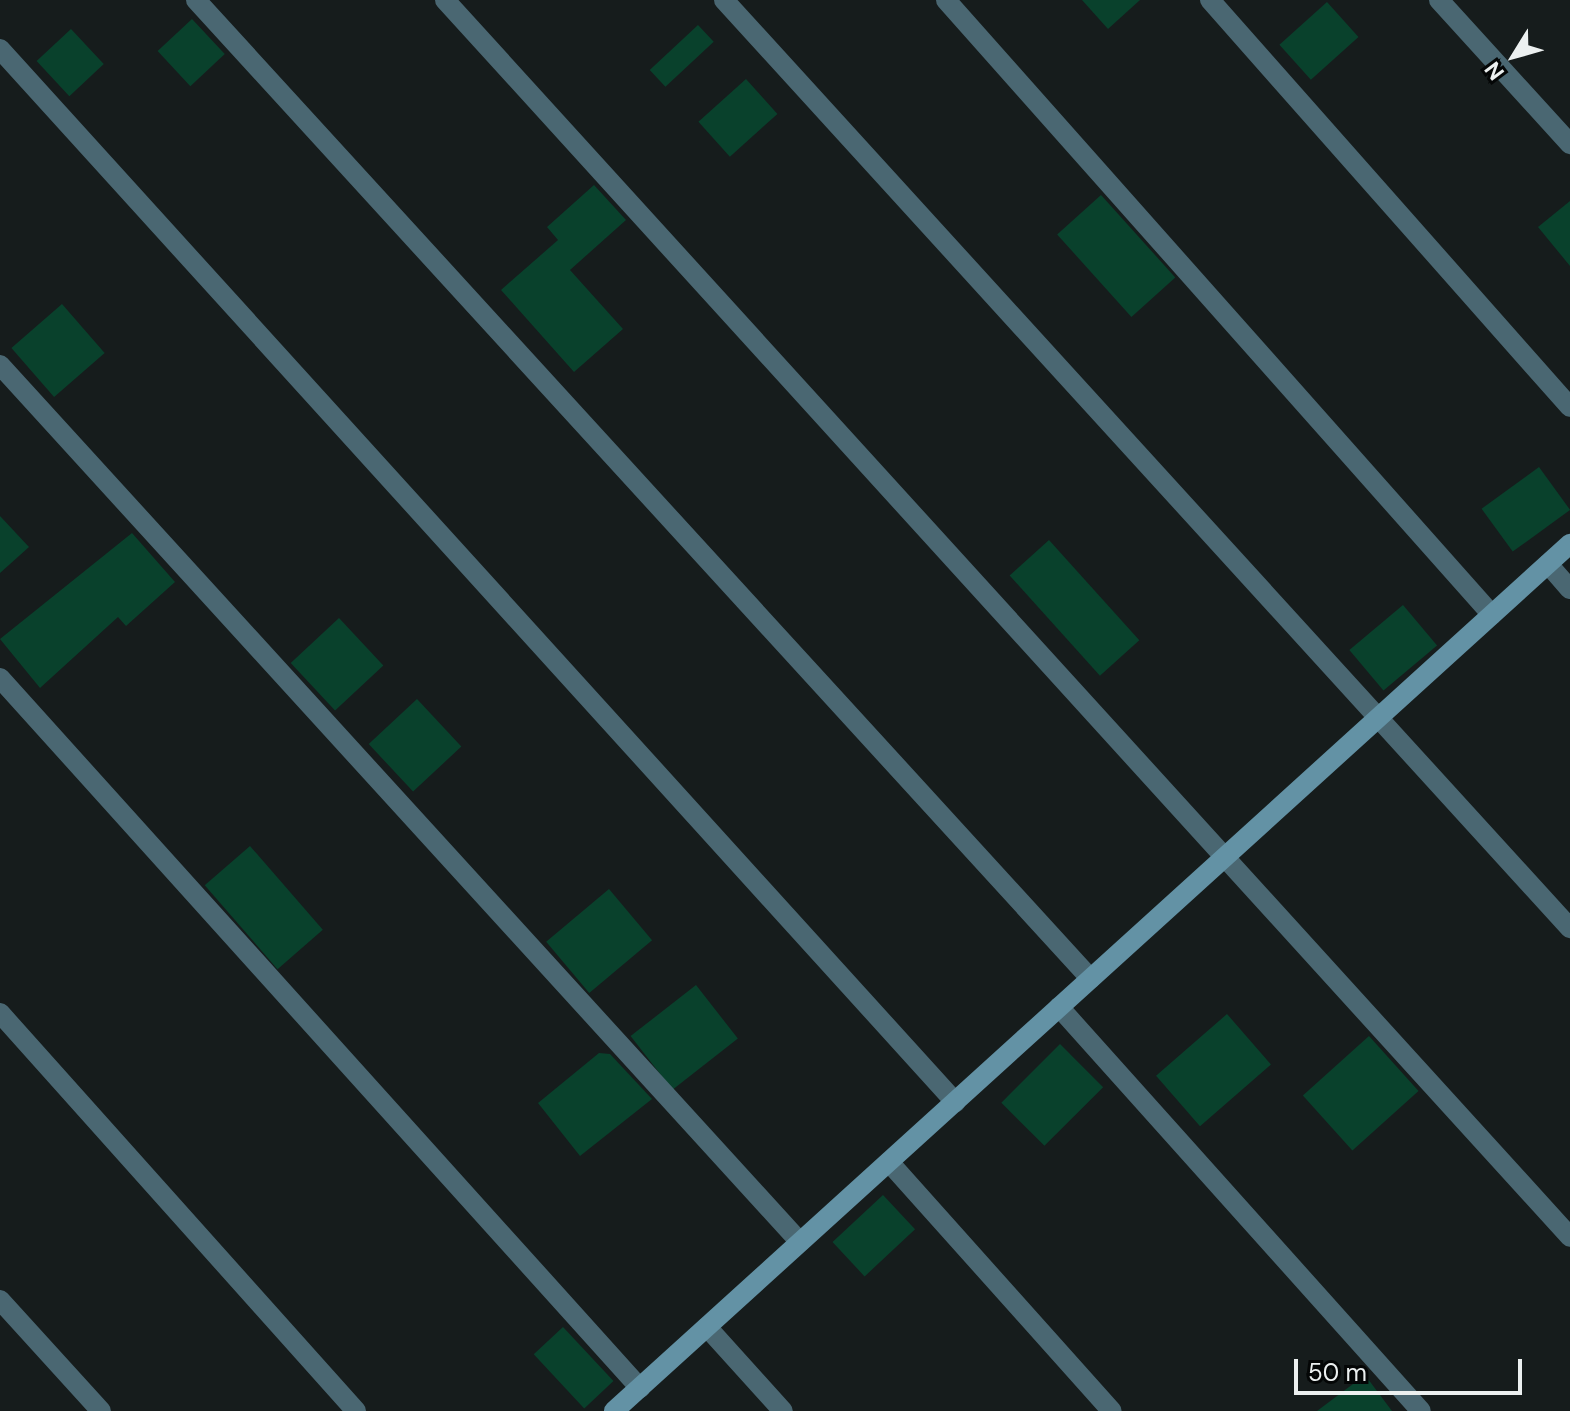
<!DOCTYPE html>
<style>
body{margin:0}
#map{position:relative;width:1570px;height:1411px;overflow:hidden;background:#161c1c;font-family:"DM Sans",sans-serif}
div>[style]{position:absolute}
.building>*{inset:0;background:#09412c;transform-origin:0 0}
.street>*{height:20px;margin:-10px;padding:0 10px;transform-origin:10px;border-radius:10px;background:#4a6772}
.secondary>*{height:20px;margin:-10px;padding:0 10px;transform-origin:10px;border-radius:10px;background:#6392a5}
span{translate:-50% -50%;white-space:nowrap;text-align:center;line-height:1.15;-webkit-text-stroke:6px #040606;paint-order:stroke}
.north{position:absolute;left:1474px;top:16px;width:80px;height:80px;-webkit-text-stroke:6px #040606;paint-order:stroke;rotate:233deg;font-size:22px;font-weight:700;line-height:32px;text-align:center;color:#ecf0f0}
.north::after{content:'';display:block;margin:auto;width:28px;height:36px;background:#ecf0f0;clip-path:polygon(50% 0,100% 100%,50% 72%,0 100%)}
.scale{position:absolute;left:1294px;top:1359px;width:228px;height:36px;box-sizing:border-box;border:4px solid #ecf0f0;border-top:0;padding-left:10px;font-size:24px;line-height:28px;white-space:nowrap;color:#ecf0f0;-webkit-text-stroke:6px #040606;paint-order:stroke}
</style>
<div id="map">
<div class="building">
<i style="clip-path:polygon(1082px 0,1140px 0,1108px 29px)"></i>
<i style="left:1327px;top:2px;width:47px;height:64px;rotate:48deg"></i>
<i style="left:192px;top:19px;width:48px;height:47px;rotate:47deg"></i>
<i style="left:698px;top:25px;width:23px;height:66px;rotate:47deg"></i>
<i style="left:71px;top:29px;width:48px;height:47px;rotate:47deg"></i>
<i style="left:746px;top:79px;width:47px;height:64px;rotate:48deg"></i>
<i style="clip-path:polygon(594px 185px,626px 220px,570px 270px,623px 329px,574px 372px,501px 290px,558px 240px,547px 227px)"></i>
<i style="left:1101px;top:195px;width:111px;height:59px;rotate:48deg"></i>
<i style="clip-path:polygon(1570px 201px,1570px 266px,1538px 227px)"></i>
<i style="left:62px;top:304px;width:65px;height:67px;rotate:49deg"></i>
<i style="left:1539px;top:467px;width:53px;height:71px;rotate:54deg"></i>
<i style="clip-path:polygon(0 516px,29px 547px,0 573px)"></i>
<i style="clip-path:polygon(132px 533px,175px 582px,126px 626px,118px 617px,40px 688px,0 639px)"></i>
<i style="left:1049px;top:540px;width:135px;height:53px;rotate:48deg"></i>
<i style="left:1403px;top:605px;width:53px;height:70px;rotate:50deg"></i>
<i style="left:339px;top:618px;width:65px;height:66px;rotate:47deg"></i>
<i style="left:417px;top:699px;width:65px;height:66px;rotate:47deg"></i>
<i style="left:250px;top:846px;width:111px;height:60px;rotate:49deg"></i>
<i style="left:609px;top:889px;width:67px;height:82px;rotate:50deg"></i>
<i style="left:696px;top:985px;width:68px;height:83px;rotate:52deg"></i>
<i style="left:1227px;top:1014px;width:67px;height:94px;rotate:49deg"></i>
<i style="left:1369px;top:1036px;width:74px;height:89px;rotate:48deg"></i>
<i style="left:1060px;top:1044px;width:61px;height:83px;rotate:45deg"></i>
<i style="clip-path:polygon(599px 1053px,610px 1054px,652px 1099px,580px 1156px,538px 1103px)"></i>
<i style="left:883px;top:1195px;width:47px;height:69px;rotate:47deg"></i>
<i style="left:563px;top:1327px;width:74px;height:40px;rotate:47deg"></i>
<i style="clip-path:polygon(1365px 1375px,1392px 1411px,1317px 1411px)"></i>
</div>
<div class="street">
<i style="left:196px;top:0;width:1326px;rotate:47.57deg"></i>
<i style="left:445px;top:0;width:1672px;rotate:47.71deg"></i>
<i style="left:724px;top:0;width:1256px;rotate:47.65deg"></i>
<i style="left:946px;top:0;width:822px;rotate:48.4deg"></i>
<i style="left:1210px;top:0;width:543px;rotate:48.51deg"></i>
<i style="left:1439px;top:0;width:195px;rotate:47.7deg"></i>
<i style="left:0;top:49px;width:1422px;rotate:47.79deg"></i>
<i style="left:0;top:365px;width:1187px;rotate:47.63deg"></i>
<i style="left:1548px;top:564px;width:33px;rotate:49deg"></i>
<i style="left:0;top:678px;width:956px;rotate:47.97deg"></i>
<i style="left:1059px;top:1007px;width:542px;rotate:48.14deg"></i>
<i style="left:0;top:1013px;width:534px;rotate:48.19deg"></i>
<i style="left:889px;top:1162px;width:334px;rotate:48.2deg"></i>
<i style="left:0;top:1300px;width:150px;rotate:47.7deg"></i>
<i style="left:707px;top:1327px;width:113px;rotate:47.9deg"></i>
</div>
<div class="secondary">
<i style="left:614px;top:1411px;width:1291px;rotate:-42.21deg"></i>
</div>
<div class="north">N</div>
<div class="scale">50 m</div>
</div>
